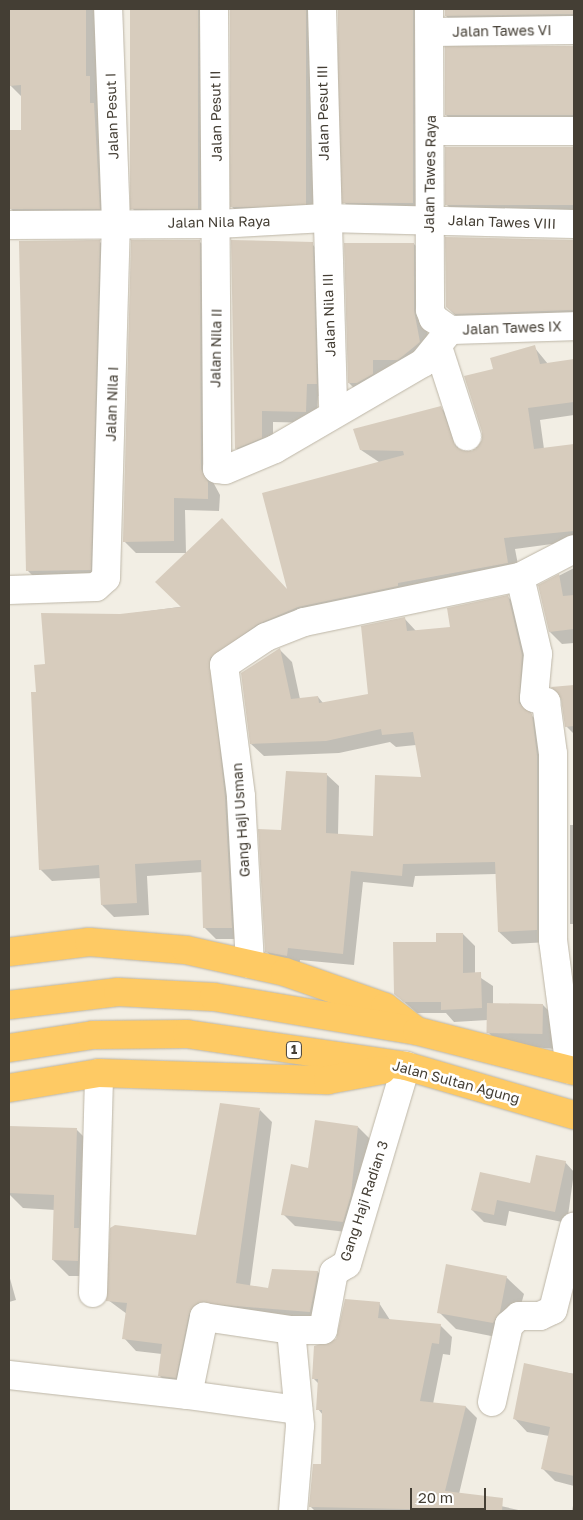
<!DOCTYPE html>
<style>
body{margin:0}
#map{position:relative;width:583px;height:1520px;overflow:hidden;background:#f2eee4;font-family:"Golos Text",sans-serif}
div>[style]{position:absolute}
.shadow>*{inset:0;background:#0003;transform-origin:0 0}
.building>*{inset:0;background:#d7ccbd;transform-origin:0 0}
.roads{filter:drop-shadow(0 0 1px #bdb6a7) drop-shadow(0 0 1px #bdb6a7)}
.minor>*{height:28px;margin:-14px;padding:0 14px;transform-origin:14px;border-radius:14px;background:#fff}
.highway>*{height:28px;margin:-14px;padding:0 14px;transform-origin:14px;border-radius:14px;background:#feca64}
span{translate:-50% -50%;white-space:nowrap;text-align:center;line-height:1.15;-webkit-text-stroke:5px #fff;paint-order:stroke}
.shield-label span{padding:1px 4px;background:#fff;border:1px solid;border-radius:4px;-webkit-text-stroke-width:0}
.shield-label{font-size:12px;color:#443e34;font-weight:700}
.street-label{font-size:14px;color:#443e34}
.frame{position:absolute;inset:0;border:10px solid #443e34;pointer-events:none}
.scale{position:absolute;left:410px;top:1488px;width:76px;height:22px;box-sizing:border-box;border:2px solid #443e34;border-top:0;padding-left:6px;font-size:15px;line-height:18px;white-space:nowrap;color:#443e34;-webkit-text-stroke:4px #fff;paint-order:stroke}
</style>
<div id="map">
<div class="shadow">
<i style="clip-path:polygon(9px 9px,102px 9px,111px 221px,23px 221px,11px 209px,9px 131px,22px 131px,22px 97px,10px 85px)"></i>
<i style="clip-path:polygon(131px 9px,220px 9px,211px 220px,145px 221px,132px 208px,131px 164px,136px 164px)"></i>
<i style="clip-path:polygon(231px 9px,325px 9px,323px 215px,244px 219px,232px 207px)"></i>
<i style="clip-path:polygon(339px 9px,420px 9px,426px 216px,356px 215px,344px 202px)"></i>
<i style="clip-path:polygon(446px 9px,574px 9px,574px 25px,457px 27px,446px 16px)"></i>
<i style="clip-path:polygon(574px 47px,574px 126px,457px 126px,446px 115px,446px 49px)"></i>
<i style="clip-path:polygon(446px 148px,574px 148px,574px 219px,458px 216px,447px 205px)"></i>
<i style="clip-path:polygon(447px 238px,574px 241px,574px 321px,458px 318px,447px 307px)"></i>
<i style="clip-path:polygon(99px 241px,111px 253px,102px 581px,39px 582px,27px 570px)"></i>
<i style="clip-path:polygon(199px 241px,211px 253px,213px 482px,220px 495px,219px 511px,185px 510px,186px 553px,136px 553px,124px 541px)"></i>
<i style="clip-path:polygon(312px 244px,324px 256px,328px 395px,318px 396px,317px 423px,273px 422px,273px 449px,248px 460px,236px 448px)"></i>
<i style="clip-path:polygon(414px 244px,426px 256px,426px 323px,431px 354px,361px 395px,349px 383px)"></i>
<i style="clip-path:polygon(534px 347px,548px 364px,574px 360px,574px 415px,540px 420px,544px 449px,574px 445px,574px 550px,563px 555px,552px 544px,515px 549px,520px 575px,311px 619px,222px 670px,244px 939px,216px 939px,204px 927px,203px 872px,147px 876px,149px 915px,114px 917px,102px 905px,101px 878px,52px 881px,40px 869px,37px 693px,46px 665px,120px 615px,289px 592px,379px 462px,361px 450px,440px 407px,452px 419px,464px 450px,473px 452px,483px 440px,495px 370px)"></i>
<i style="clip-path:polygon(574px 568px,574px 643px,562px 644px,550px 632px,539px 586px)"></i>
<i style="clip-path:polygon(508px 597px,520px 609px,534px 668px,531px 715px,544px 727px,549px 942px,512px 944px,499px 932px,496px 874px,415px 876px,413px 887px,363px 882px,354px 965px,300px 960px,299px 968px,279px 963px,266px 951px,282px 831px,326px 774px,339px 786px,338px 835px,374px 837px,422px 779px,416px 745px,396px 747px,390px 742px,339px 753px,264px 756px,251px 744px,280px 650px,292px 662px,300px 699px,318px 697px,323px 703px,369px 695px,404px 618px,416px 631px,451px 628px)"></i>
<i style="clip-path:polygon(574px 687px,574px 734px,566px 726px,563px 699px,553px 688px)"></i>
<i style="left:570px;top:825px;width:4px;height:99px"></i>
<i style="clip-path:polygon(463px 934px,475px 946px,475px 974px,493px 986px,493px 1005px,543px 1005px,555px 1017px,555px 1049px,500px 1044px,488px 1032px,488px 1020px,454px 1022px,446px 1013px,417px 1013px,395px 994px,437px 943px)"></i>
<i style="clip-path:polygon(260px 1110px,272px 1122px,250px 1286px,269px 1289px,318px 1272px,330px 1285px,323px 1324px,211px 1315px,188px 1390px,172px 1388px,159px 1375px,162px 1354px,136px 1351px,124px 1338px,127px 1314px,108px 1300px,197px 1236px)"></i>
<i style="clip-path:polygon(9px 1127px,77px 1130px,93px 1146px,94px 1276px,69px 1276px,53px 1260px,55px 1210px,23px 1208px,9px 1194px)"></i>
<i style="clip-path:polygon(358px 1127px,370px 1139px,363px 1207px,355px 1233px,295px 1226px,283px 1214px,309px 1169px)"></i>
<i style="clip-path:polygon(565px 1162px,574px 1172px,567px 1223px,509px 1211px,506px 1226px,484px 1222px,472px 1210px,531px 1185px)"></i>
<i style="clip-path:polygon(9px 1275px,16px 1300px,9px 1302px)"></i>
<i style="clip-path:polygon(506px 1277px,524px 1294px,511px 1340px,456px 1329px,439px 1312px)"></i>
<i style="clip-path:polygon(379px 1303px,390px 1320px,440px 1325px,452px 1337px,450px 1355px,443px 1354px,433px 1404px,466px 1407px,477px 1418px,459px 1494px,479px 1507px,478px 1511px,315px 1511px,310px 1506px,322px 1465px,323px 1415px,318px 1409px,319px 1384px,313px 1378px,337px 1340px)"></i>
<i style="clip-path:polygon(525px 1365px,574px 1374px,574px 1486px,555px 1481px,542px 1468px,549px 1436px,527px 1432px,514px 1418px)"></i>
<i style="clip-path:polygon(574px 1500px,574px 1511px,572px 1511px)"></i>
<i style="clip-path:polygon(496px 1505px,523px 1511px,494px 1511px)"></i>
</div>
<div class="building">
<i style="clip-path:polygon(9px 9px,86px 9px,86px 76px,90px 76px,90px 103px,94px 103px,100px 209px,10px 209px,9px 130px,21px 130px,21px 85px,9px 86px)"></i>
<i style="left:130px;top:9px;width:68px;height:200px"></i>
<i style="left:230px;top:9px;width:76px;height:198px"></i>
<i style="left:338px;top:9px;width:75px;height:194px"></i>
<i style="clip-path:polygon(445px 9px,574px 9px,574px 14px,445px 16px)"></i>
<i style="left:574px;top:46px;width:69px;height:129px;rotate:90deg"></i>
<i style="left:445px;top:147px;width:129px;height:58px"></i>
<i style="clip-path:polygon(445px 237px,574px 240px,574px 310px,455px 314px,446px 307px)"></i>
<i style="clip-path:polygon(100px 240px,91px 570px,26px 571px,19px 241px)"></i>
<i style="clip-path:polygon(131px 240px,200px 240px,201px 469px,208px 482px,208px 499px,174px 498px,174px 541px,123px 542px)"></i>
<i style="clip-path:polygon(231px 240px,313px 242px,317px 384px,307px 384px,306px 412px,262px 411px,262px 438px,235px 449px)"></i>
<i style="clip-path:polygon(344px 243px,414px 243px,414px 310px,420px 342px,398px 360px,373px 360px,373px 374px,357px 383px,348px 383px)"></i>
<i style="clip-path:polygon(535px 345px,540px 364px,574px 359px,574px 402px,528px 408px,534px 449px,574px 444px,574px 531px,504px 538px,508px 563px,398px 583px,398px 586px,298px 607px,258px 624px,210px 658px,225px 797px,232px 928px,203px 928px,201px 860px,135px 864px,137px 903px,101px 905px,99px 865px,39px 870px,31px 692px,36px 692px,34px 665px,45px 664px,41px 613px,120px 614px,181px 607px,155px 582px,222px 518px,287px 589px,262px 493px,404px 455px,403px 451px,360px 450px,353px 429px,441px 406px,456px 447px,472px 451px,482px 440px,482px 432px,464px 376px,493px 369px,490px 358px)"></i>
<i style="clip-path:polygon(559px 574px,563px 596px,574px 595px,574px 629px,549px 632px,538px 585px)"></i>
<i style="clip-path:polygon(508px 595px,522px 655px,519px 703px,532px 714px,537px 755px,537px 930px,498px 932px,495px 862px,403px 864px,402px 876px,351px 871px,343px 954px,288px 948px,287px 956px,265px 952px,258px 829px,281px 830px,286px 771px,327px 773px,326px 833px,373px 836px,375px 775px,421px 777px,413px 732px,382px 735px,381px 729px,326px 741px,250px 744px,241px 673px,280px 648px,291px 699px,318px 696px,319px 703px,368px 694px,361px 626px,405px 617px,407px 631px,450px 627px,447px 608px)"></i>
<i style="clip-path:polygon(574px 685px,574px 726px,565px 727px,561px 699px,551px 687px)"></i>
<i style="clip-path:polygon(436px 933px,463px 933px,463px 973px,481px 972px,482px 1008px,441px 1010px,441px 1002px,404px 1002px,394px 994px,393px 942px,436px 942px)"></i>
<i style="left:487px;top:1003px;width:56px;height:30px;rotate:1deg"></i>
<i style="clip-path:polygon(220px 1103px,260px 1108px,236px 1283px,268px 1288px,272px 1269px,318px 1271px,310px 1312px,198px 1303px,189px 1314px,176px 1378px,158px 1376px,162px 1344px,122px 1339px,127px 1303px,106px 1301px,110px 1228px,115px 1225px,196px 1235px)"></i>
<i style="clip-path:polygon(315px 1120px,358px 1126px,351px 1195px,343px 1222px,281px 1215px,291px 1164px,308px 1168px)"></i>
<i style="clip-path:polygon(9px 1126px,77px 1128px,74px 1228px,79px 1228px,78px 1261px,52px 1260px,54px 1195px,9px 1193px)"></i>
<i style="clip-path:polygon(536px 1155px,566px 1161px,555px 1212px,497px 1200px,494px 1215px,471px 1210px,480px 1172px,530px 1183px)"></i>
<i style="clip-path:polygon(446px 1264px,507px 1276px,500px 1312px,493px 1323px,437px 1313px)"></i>
<i style="clip-path:polygon(345px 1299px,380px 1302px,378px 1318px,441px 1324px,439px 1344px,432px 1343px,420px 1401px,466px 1406px,445px 1491px,503px 1498px,502px 1511px,309px 1507px,313px 1464px,321px 1464px,322px 1410px,316px 1410px,318px 1379px,312px 1379px,314px 1346px,336px 1339px)"></i>
<i style="clip-path:polygon(524px 1363px,574px 1374px,574px 1476px,541px 1469px,550px 1427px,513px 1419px)"></i>
</div>
<div class="roads">
<div class="minor">
<i style="left:214px;top:9px;width:460px;rotate:89.6deg"></i>
<i style="left:217px;top:469px;width:8px;rotate:7deg"></i>
<i style="left:225px;top:470px;width:54px;rotate:-22.8deg"></i>
<i style="left:275px;top:449px;width:171px;rotate:-30.2deg"></i>
<i style="left:423px;top:363px;width:43px;rotate:-50.7deg"></i>
<i style="left:322px;top:9px;width:402px;rotate:88.4deg"></i>
<i style="left:429px;top:9px;width:301px;rotate:89.8deg"></i>
<i style="left:430px;top:310px;width:9px;rotate:69deg"></i>
<i style="left:433px;top:318px;width:21px;rotate:35deg"></i>
<i style="left:430px;top:32px;width:144px;rotate:-0.8deg"></i>
<i style="left:431px;top:131px;width:143px"></i>
<i style="left:9px;top:225px;width:209px;rotate:-0.3deg"></i>
<i style="left:218px;top:224px;width:107px;rotate:-3.2deg"></i>
<i style="left:325px;top:218px;width:249px;rotate:1.4deg"></i>
<i style="left:450px;top:330px;width:124px;rotate:-1.8deg"></i>
<i style="left:438px;top:347px;width:94px;rotate:72deg"></i>
<i style="left:520px;top:577px;width:79px;rotate:76.8deg"></i>
<i style="left:538px;top:654px;width:44px;rotate:95.2deg"></i>
<i style="left:534px;top:698px;width:13px;rotate:18deg"></i>
<i style="left:546px;top:702px;width:52px;rotate:82.3deg"></i>
<i style="left:553px;top:754px;width:186px;rotate:90deg"></i>
<i style="left:553px;top:940px;width:131px;rotate:82.5deg"></i>
<i style="left:9px;top:590px;width:87px;rotate:-2deg"></i>
<i style="left:96px;top:587px;width:13px;rotate:-42deg"></i>
<i style="left:106px;top:578px;width:355px;rotate:-88.4deg"></i>
<i style="left:116px;top:223px;width:214px;rotate:-92.1deg"></i>
<i style="left:250px;top:964px;width:168px;rotate:-93.1deg"></i>
<i style="left:241px;top:796px;width:132px;rotate:-97.4deg"></i>
<i style="left:224px;top:665px;width:50px;rotate:-33.7deg"></i>
<i style="left:266px;top:637px;width:41px;rotate:-21.5deg"></i>
<i style="left:304px;top:622px;width:221px;rotate:-11.8deg"></i>
<i style="left:520px;top:577px;width:61px;rotate:-27.4deg"></i>
<i style="left:93px;top:1293px;width:220px;rotate:-88.4deg"></i>
<i style="left:291px;top:1330px;width:32px"></i>
<i style="left:323px;top:1330px;width:59px;rotate:-79.3deg"></i>
<i style="left:334px;top:1272px;width:15px;rotate:-32deg"></i>
<i style="left:347px;top:1264px;width:207px;rotate:-73.4deg"></i>
<i style="left:9px;top:1375px;width:180px;rotate:6.4deg"></i>
<i style="left:188px;top:1395px;width:80px;rotate:-78.4deg"></i>
<i style="left:204px;top:1317px;width:88px;rotate:8.5deg"></i>
<i style="left:291px;top:1330px;width:96px;rotate:84.6deg"></i>
<i style="left:300px;top:1426px;width:85px;rotate:94.7deg"></i>
<i style="left:188px;top:1395px;width:111px;rotate:7.8deg"></i>
<i style="left:492px;top:1402px;width:79px;rotate:-77.6deg"></i>
<i style="left:509px;top:1325px;width:13px;rotate:-42deg"></i>
<i style="left:519px;top:1316px;width:21px"></i>
<i style="left:540px;top:1316px;width:14px;rotate:-25deg"></i>
<i style="left:553px;top:1310px;width:86px;rotate:-75.8deg"></i>
</div>
<div class="highway">
<i style="left:9px;top:952px;width:81px;rotate:-7.1deg"></i>
<i style="left:89px;top:942px;width:97px;rotate:4.7deg"></i>
<i style="left:186px;top:950px;width:101px;rotate:12.5deg"></i>
<i style="left:285px;top:972px;width:106px;rotate:19.3deg"></i>
<i style="left:385px;top:1007px;width:38px;rotate:37deg"></i>
<i style="left:9px;top:1005px;width:110px;rotate:-6.8deg"></i>
<i style="left:118px;top:992px;width:96px;rotate:3deg"></i>
<i style="left:214px;top:997px;width:206px;rotate:9.5deg"></i>
<i style="left:417px;top:1031px;width:162px;rotate:14.3deg"></i>
<i style="left:9px;top:1048px;width:85px;rotate:-8.8deg"></i>
<i style="left:93px;top:1035px;width:94px;rotate:-0.6deg"></i>
<i style="left:187px;top:1034px;width:221px;rotate:8.3deg"></i>
<i style="left:406px;top:1066px;width:175px;rotate:16.3deg"></i>
<i style="left:9px;top:1088px;width:91px;rotate:-9.5deg"></i>
<i style="left:99px;top:1073px;width:229px;rotate:1.8deg"></i>
<i style="left:328px;top:1080px;width:55px;rotate:-10.5deg"></i>
</div>
</div>
<div class="shield-label">
<span style="left:294px;top:1050px">1</span>
</div>
<div class="street-label">
<span style="left:502px;top:31px;rotate:-1deg">Jalan Tawes VI</span>
<span style="left:323px;top:113px;rotate:-91deg">Jalan Pesut III</span>
<span style="left:112px;top:116px;rotate:-92deg">Jalan Pesut I</span>
<span style="left:216px;top:116px;rotate:-91deg">Jalan Pesut II</span>
<span style="left:430px;top:174px;rotate:-89deg">Jalan Tawes Raya</span>
<span style="left:219px;top:222px;rotate:-1deg">Jalan Nila Raya</span>
<span style="left:502px;top:222px;rotate:2deg">Jalan Tawes VIII</span>
<span style="left:329px;top:315px;rotate:-92deg">Jalan Nila III</span>
<span style="left:512px;top:328px;rotate:-2deg">Jalan Tawes IX</span>
<span style="left:216px;top:348px;rotate:-89deg">Jalan Nila II</span>
<span style="left:112px;top:404px;rotate:-88deg">Jalan Nila I</span>
<span style="left:241px;top:820px;rotate:-94deg">Gang Haji Usman</span>
<span style="left:456px;top:1082px;rotate:15deg">Jalan Sultan Agung</span>
<span style="left:364px;top:1201px;rotate:-72deg">Gang Haji Radian 3</span>
</div>
<div class="frame"></div>
<div class="scale">20 m</div>
</div>
